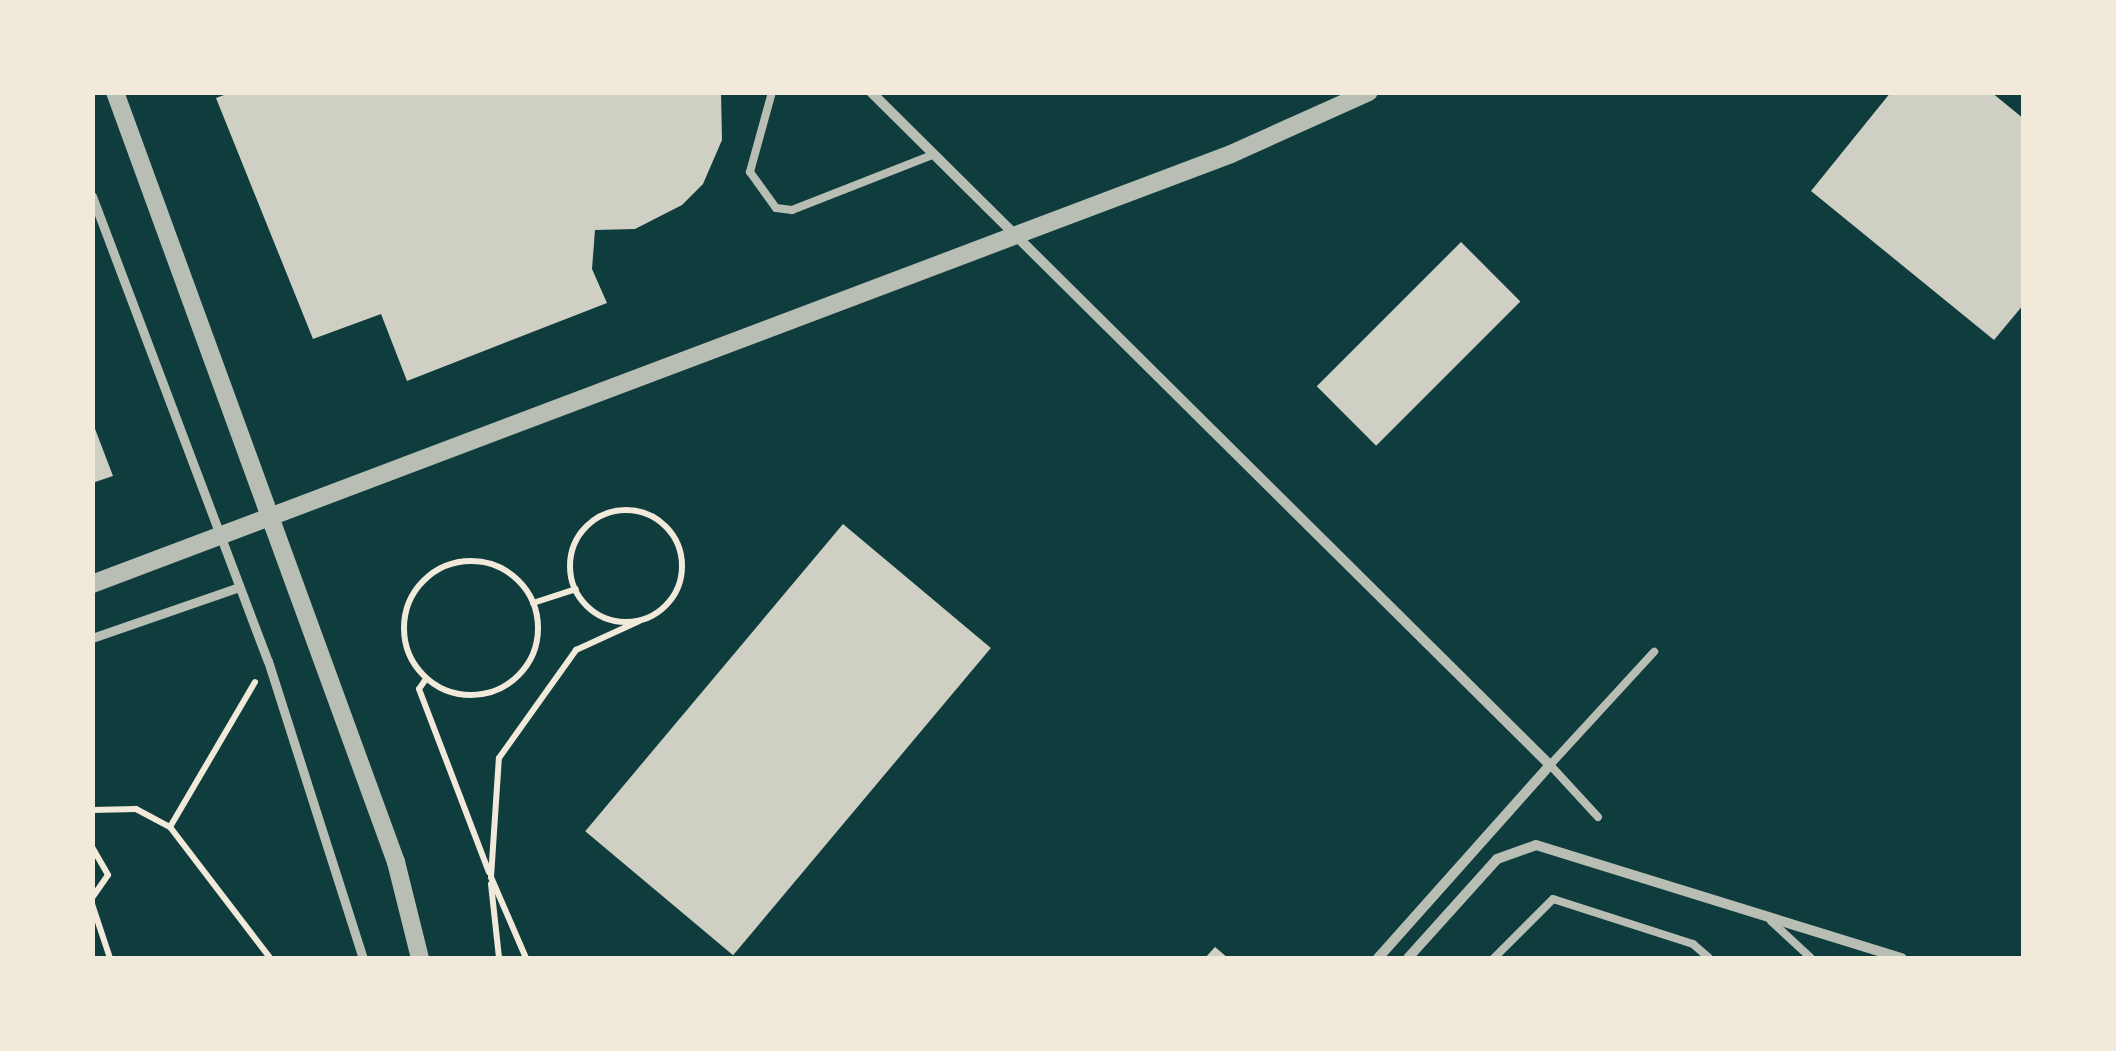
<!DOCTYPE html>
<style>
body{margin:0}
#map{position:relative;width:2116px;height:1051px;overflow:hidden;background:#0f3d3e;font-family:"Titillium Web",sans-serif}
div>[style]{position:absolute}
.building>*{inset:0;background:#cfcfc3;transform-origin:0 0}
.path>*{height:6px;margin:-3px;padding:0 3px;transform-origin:3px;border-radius:3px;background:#f1e9da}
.path>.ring{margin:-3px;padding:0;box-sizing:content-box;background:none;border:6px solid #f1e9da;border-radius:50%}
.service>*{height:8px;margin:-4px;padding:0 4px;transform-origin:4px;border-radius:4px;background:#b8beb3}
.pedestrian>*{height:9px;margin:-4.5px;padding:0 4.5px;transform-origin:4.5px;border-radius:4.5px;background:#b8beb3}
.minor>*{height:10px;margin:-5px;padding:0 5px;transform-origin:5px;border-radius:5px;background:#b8beb3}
.tertiary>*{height:18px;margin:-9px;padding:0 9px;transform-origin:9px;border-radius:9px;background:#b8beb3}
span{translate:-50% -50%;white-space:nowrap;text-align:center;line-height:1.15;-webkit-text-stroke:8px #f1e9da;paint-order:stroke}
.frame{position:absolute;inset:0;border:95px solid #f1e9da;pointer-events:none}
</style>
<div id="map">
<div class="building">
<i style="clip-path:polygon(232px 92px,721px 92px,722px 140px,703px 184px,682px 205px,635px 229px,595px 230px,592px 269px,607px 303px,407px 381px,381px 314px,313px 339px,216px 98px)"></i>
<i style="clip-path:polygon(1891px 92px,1991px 92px,2024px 119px,2024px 304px,1994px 340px,1811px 191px)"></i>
<i style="left:1461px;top:242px;width:84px;height:204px;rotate:45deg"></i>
<i style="clip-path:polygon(92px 421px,113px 476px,92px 483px)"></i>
<i style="left:843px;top:524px;width:193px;height:401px;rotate:40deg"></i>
<i style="clip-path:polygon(1215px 947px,1228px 958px,1205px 958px)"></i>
</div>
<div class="path">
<i class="ring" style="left:570px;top:510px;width:106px;height:106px"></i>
<i class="ring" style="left:404px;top:561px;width:128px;height:128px"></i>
<i style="left:533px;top:603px;width:45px;rotate:-18deg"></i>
<i style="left:426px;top:679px;width:12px;rotate:125deg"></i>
<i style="left:419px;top:689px;width:196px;rotate:69.1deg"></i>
<i style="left:92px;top:810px;width:44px;rotate:-1.3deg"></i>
<i style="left:136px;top:809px;width:38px;rotate:28deg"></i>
<i style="left:170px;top:827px;width:165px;rotate:52.6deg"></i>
<i style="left:170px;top:827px;width:168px;rotate:-59.6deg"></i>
<i style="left:92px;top:847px;width:32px;rotate:60deg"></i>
<i style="left:108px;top:875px;width:28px;rotate:125deg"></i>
<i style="left:491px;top:884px;width:74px;rotate:83.8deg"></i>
<i style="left:92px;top:904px;width:57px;rotate:71.6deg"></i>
<i style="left:526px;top:958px;width:88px;rotate:-113.4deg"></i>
<i style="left:491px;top:877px;width:119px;rotate:-86.2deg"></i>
<i style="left:499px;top:758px;width:133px;rotate:-54.5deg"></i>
<i style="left:576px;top:650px;width:69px;rotate:-24.7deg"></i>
</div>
<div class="service">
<i style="left:772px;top:92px;width:83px;rotate:105.4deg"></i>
<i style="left:750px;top:172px;width:44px;rotate:54.2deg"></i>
<i style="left:776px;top:208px;width:16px;rotate:7deg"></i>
<i style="left:792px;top:210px;width:150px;rotate:-21.4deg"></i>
<i style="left:1598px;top:817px;width:71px;rotate:-132.7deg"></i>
<i style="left:1550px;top:765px;width:154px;rotate:-47.4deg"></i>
<i style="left:1771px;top:921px;width:54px;rotate:42.8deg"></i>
<i style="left:1494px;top:958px;width:83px;rotate:-45deg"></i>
<i style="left:1553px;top:899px;width:147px;rotate:17.8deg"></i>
<i style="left:1693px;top:944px;width:21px;rotate:41deg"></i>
</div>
<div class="pedestrian">
<i style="left:92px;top:196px;width:497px;rotate:69.3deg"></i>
<i style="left:268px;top:661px;width:312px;rotate:72.3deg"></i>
<i style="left:92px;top:638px;width:152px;rotate:-19.1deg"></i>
</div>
<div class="minor">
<i style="left:871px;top:92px;width:956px;rotate:44.75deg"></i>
<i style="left:1550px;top:765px;width:259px;rotate:131.7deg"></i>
<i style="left:1408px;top:958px;width:133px;rotate:-48deg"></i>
<i style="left:1497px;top:859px;width:41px;rotate:-19.7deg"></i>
<i style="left:1536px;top:845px;width:383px;rotate:17.2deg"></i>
</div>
<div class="tertiary">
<i style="left:115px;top:92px;width:820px;rotate:69.95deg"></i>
<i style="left:396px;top:862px;width:99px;rotate:76deg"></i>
<i style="left:92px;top:584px;width:1217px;rotate:-20.68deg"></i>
<i style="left:1231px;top:154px;width:151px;rotate:-24.2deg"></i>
</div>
<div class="frame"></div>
</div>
